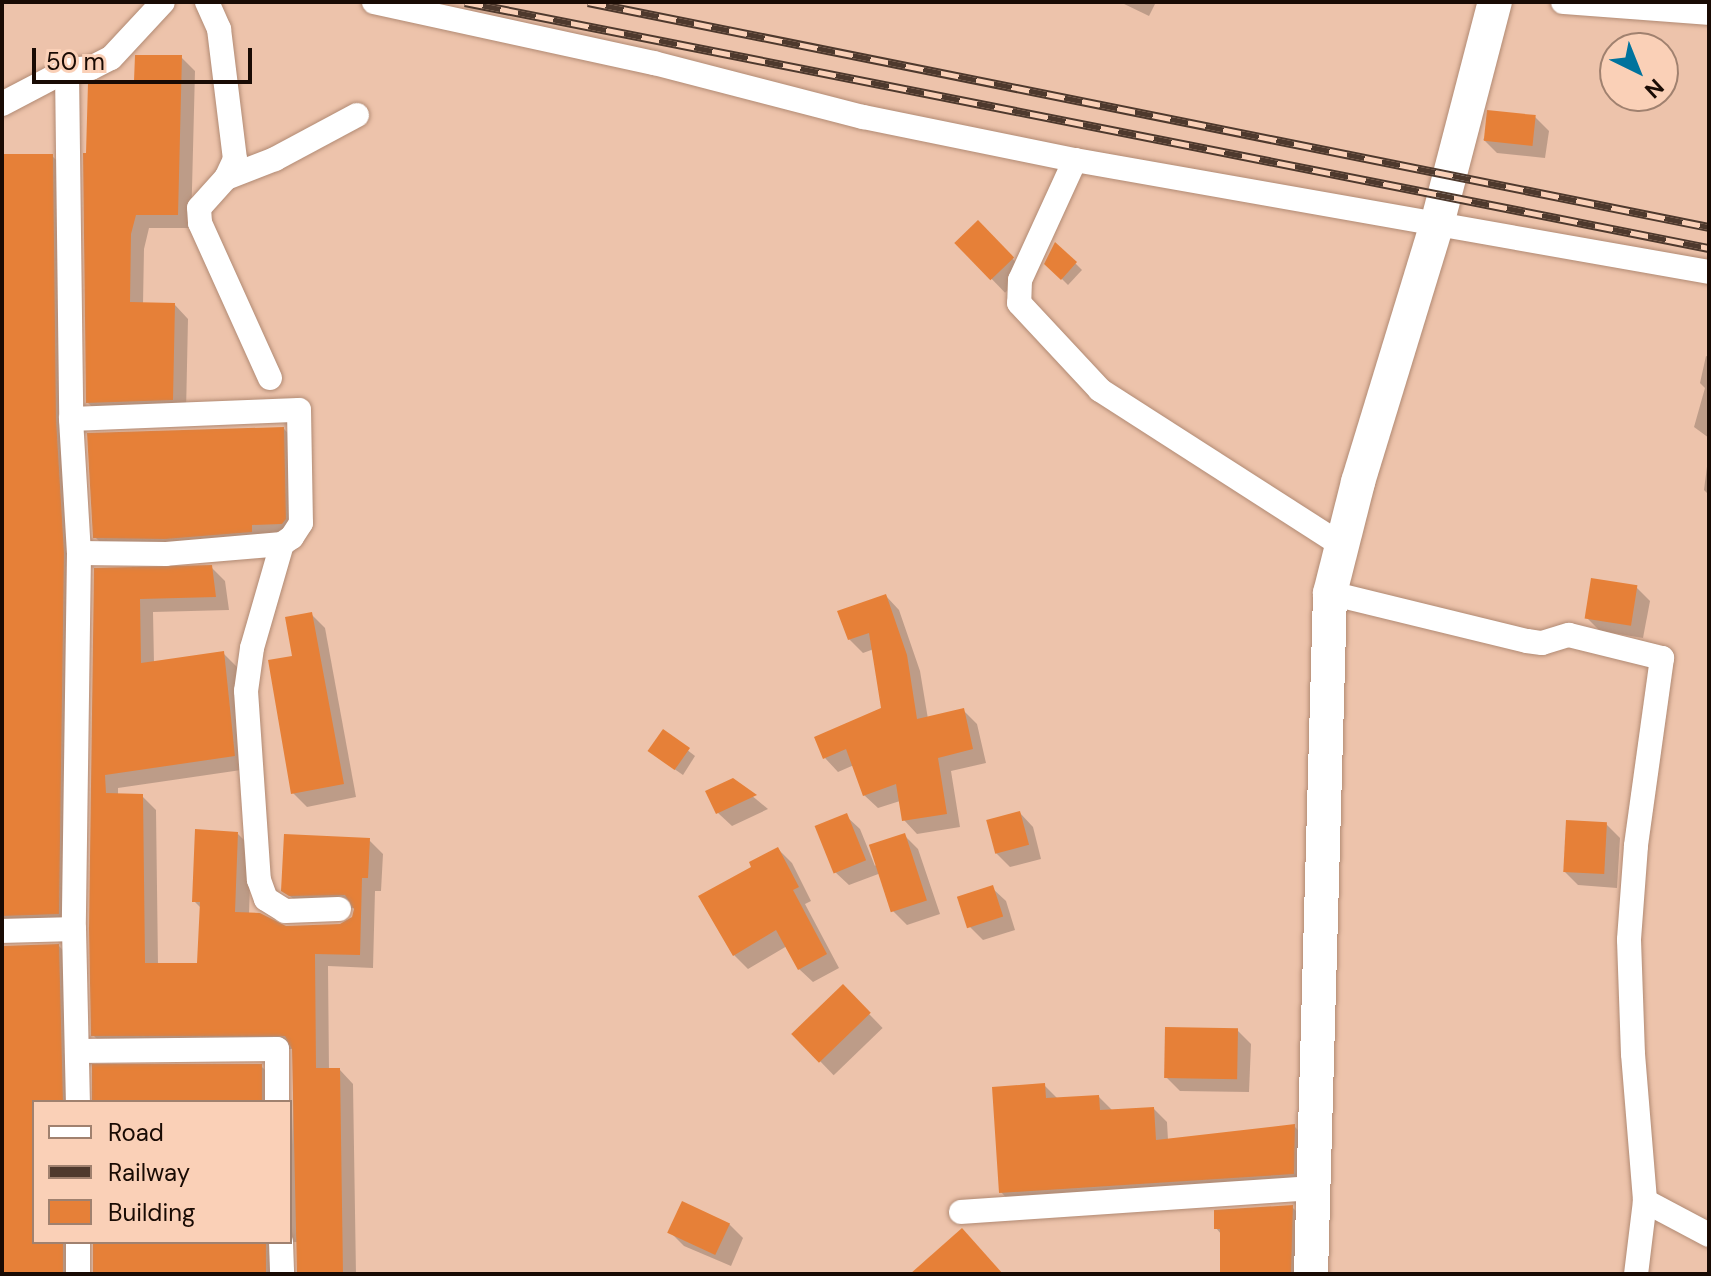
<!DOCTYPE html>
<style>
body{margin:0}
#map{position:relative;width:1711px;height:1276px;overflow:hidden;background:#edc3ab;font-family:"DM Sans",sans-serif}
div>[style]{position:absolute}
.shadow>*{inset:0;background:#0003;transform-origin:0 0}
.building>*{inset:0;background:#e68038;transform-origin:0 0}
.roads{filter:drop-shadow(0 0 2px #b18a73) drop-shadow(0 0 2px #b18a73)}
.street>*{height:24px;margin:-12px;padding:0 12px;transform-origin:12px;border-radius:12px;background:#fff}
.secondary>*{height:34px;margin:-17px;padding:0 17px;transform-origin:17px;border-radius:17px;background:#fff}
.rail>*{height:9px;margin-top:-4.5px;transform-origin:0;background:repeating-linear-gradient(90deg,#fad0b7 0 18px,#4e392d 0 36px);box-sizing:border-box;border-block:2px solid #4e392d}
span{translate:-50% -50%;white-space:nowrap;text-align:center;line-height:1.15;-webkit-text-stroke:6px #fad0b7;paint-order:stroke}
.frame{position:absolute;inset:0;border:4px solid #190b04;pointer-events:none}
.legend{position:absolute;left:32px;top:1100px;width:260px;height:144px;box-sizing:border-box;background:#fad0b7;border:2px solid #a0816f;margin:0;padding:10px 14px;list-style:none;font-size:24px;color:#190b04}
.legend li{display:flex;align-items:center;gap:16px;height:40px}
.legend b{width:40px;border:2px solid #a0816f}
.north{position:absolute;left:1599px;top:32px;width:80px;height:80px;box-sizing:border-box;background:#fad0b7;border:2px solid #a0816f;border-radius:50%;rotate:137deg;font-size:22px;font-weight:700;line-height:32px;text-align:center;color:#190b04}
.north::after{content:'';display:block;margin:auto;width:28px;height:36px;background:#00739d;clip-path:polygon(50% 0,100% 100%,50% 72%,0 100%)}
.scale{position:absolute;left:32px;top:48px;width:220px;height:36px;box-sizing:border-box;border:4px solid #190b04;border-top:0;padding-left:10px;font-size:24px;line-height:28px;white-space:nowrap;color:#190b04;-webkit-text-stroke:6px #fad0b7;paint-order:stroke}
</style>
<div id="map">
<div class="shadow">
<i style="clip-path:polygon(1120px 2px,1156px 2px,1149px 16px)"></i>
<i style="clip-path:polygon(181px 57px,195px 71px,191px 228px,149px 228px,144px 249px,143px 305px,175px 305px,188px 319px,186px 413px,102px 416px,88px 403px,136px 83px)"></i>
<i style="clip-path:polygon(1663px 71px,1667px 75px,1663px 98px,1649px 96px,1663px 96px)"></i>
<i style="clip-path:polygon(1535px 117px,1549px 131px,1545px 158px,1497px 153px,1483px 139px)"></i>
<i style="clip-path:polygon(2px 156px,52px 156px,66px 169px,72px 927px,2px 939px)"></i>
<i style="left:978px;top:223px;width:69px;height:29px;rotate:46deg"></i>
<i style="clip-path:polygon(1075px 263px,1082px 270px,1068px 285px,1053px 270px)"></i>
<i style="clip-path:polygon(1706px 356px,1709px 357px,1709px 438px,1694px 427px,1705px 388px,1700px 383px)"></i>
<i style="clip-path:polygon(284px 429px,297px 443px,299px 533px,109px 551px,95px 537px)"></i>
<i style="clip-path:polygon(1709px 451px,1709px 495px,1704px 490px)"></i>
<i style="clip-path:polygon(211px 567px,225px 581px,229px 610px,153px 612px,154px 663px,223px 653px,237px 667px,248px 769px,118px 788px,118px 795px,142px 796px,156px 810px,158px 965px,199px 965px,201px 908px,194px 901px,238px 834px,251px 847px,249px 915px,285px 928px,341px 926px,354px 918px,356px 908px,305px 909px,283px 890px,369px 840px,383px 854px,381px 891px,375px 891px,373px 968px,328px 966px,329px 1070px,340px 1070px,353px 1084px,356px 1274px,299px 1274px,297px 1242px,290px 1242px,294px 1049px,107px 1049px,93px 1035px,96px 570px)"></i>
<i style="clip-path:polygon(1636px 587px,1650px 601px,1643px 638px,1600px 631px,1587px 618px)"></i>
<i style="clip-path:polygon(886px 596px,899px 610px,920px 671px,928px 719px,963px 710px,977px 724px,986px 763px,951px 771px,960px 827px,917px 834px,904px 820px,900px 801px,878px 808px,864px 795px,854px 765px,838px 772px,825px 758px,884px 710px,874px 649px,863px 653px,849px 639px)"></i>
<i style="clip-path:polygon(311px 614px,325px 628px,356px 797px,307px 807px,293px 793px,294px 657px)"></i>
<i style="clip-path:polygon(664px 732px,695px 756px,683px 775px,657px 757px)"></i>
<i style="clip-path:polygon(733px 780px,768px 809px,732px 826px,718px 813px)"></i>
<i style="clip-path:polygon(1020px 813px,1033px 827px,1041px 859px,1010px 867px,996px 853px)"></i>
<i style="clip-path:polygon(846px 816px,860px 829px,875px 866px,904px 835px,918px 849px,940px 914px,907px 925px,893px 911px,881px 873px,849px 885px,835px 872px)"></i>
<i style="clip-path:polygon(1606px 824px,1620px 838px,1617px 888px,1578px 885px,1564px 871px)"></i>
<i style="clip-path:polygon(778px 849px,792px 863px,811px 901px,805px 904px,839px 968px,813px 982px,799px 969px,787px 946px,748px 969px,734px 955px,754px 868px)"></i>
<i style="clip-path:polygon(992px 888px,1006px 901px,1015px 930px,983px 940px,969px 926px,960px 898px)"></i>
<i style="clip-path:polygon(59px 946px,72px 960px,76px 1102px,34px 1102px,34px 1242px,86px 1242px,77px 1274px,2px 1274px,2px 948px)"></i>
<i style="left:843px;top:987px;width:57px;height:68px;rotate:46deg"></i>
<i style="clip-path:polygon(1237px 1030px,1251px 1044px,1249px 1092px,1180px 1091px,1166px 1077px)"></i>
<i style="clip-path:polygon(261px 1066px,275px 1080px,276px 1102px,94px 1102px)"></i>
<i style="clip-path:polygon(1044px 1085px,1058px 1099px,1099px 1097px,1112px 1110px,1154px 1109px,1167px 1122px,1168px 1140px,1294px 1126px,1308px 1140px,1307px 1187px,1014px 1206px,1001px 1192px)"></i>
<i style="clip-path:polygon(1292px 1207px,1304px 1219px,1303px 1274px,1221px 1274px,1221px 1234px,1216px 1228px)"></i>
<i style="clip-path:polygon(729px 1224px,743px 1238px,731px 1266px,684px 1246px,670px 1232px)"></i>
<i style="left:94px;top:1242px;width:193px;height:32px"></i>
</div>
<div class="building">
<i style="clip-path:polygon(135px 55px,182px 55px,178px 215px,136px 215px,131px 234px,130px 302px,175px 303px,173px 400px,86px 403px,83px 153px,86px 153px,88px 83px,134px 81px)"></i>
<i style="left:1487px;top:110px;width:49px;height:31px;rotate:6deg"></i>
<i style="clip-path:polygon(2px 154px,53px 154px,56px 419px,64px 553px,59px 914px,2px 916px)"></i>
<i style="left:978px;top:220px;width:52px;height:33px;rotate:46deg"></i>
<i style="clip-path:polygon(1055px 242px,1077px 262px,1061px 280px,1044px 264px)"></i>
<i style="clip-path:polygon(284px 427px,286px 519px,282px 524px,252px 525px,252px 532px,165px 539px,93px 538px,87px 433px)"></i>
<i style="clip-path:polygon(212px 565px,216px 597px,140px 599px,141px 663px,224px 651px,235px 756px,105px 775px,106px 793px,143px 794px,145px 963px,197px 963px,200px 902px,192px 902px,195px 829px,238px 832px,235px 912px,260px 913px,286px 926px,340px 924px,352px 917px,354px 909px,345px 895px,289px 896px,281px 891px,284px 834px,370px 838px,368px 878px,362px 878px,360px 955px,315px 954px,316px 1068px,340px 1068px,343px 1274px,297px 1274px,292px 1049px,285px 1036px,91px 1036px,89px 929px,94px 568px)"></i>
<i style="left:1591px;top:578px;width:47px;height:41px;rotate:9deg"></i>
<i style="clip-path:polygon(886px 594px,907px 655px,917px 719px,964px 708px,973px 749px,938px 758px,947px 814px,902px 821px,896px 784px,863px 796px,846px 749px,823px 759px,814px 737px,881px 708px,869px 633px,848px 640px,837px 611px)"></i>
<i style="clip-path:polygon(312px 612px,344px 784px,291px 794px,268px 660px,292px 656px,285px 617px)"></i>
<i style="left:663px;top:729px;width:33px;height:27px;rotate:35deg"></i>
<i style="clip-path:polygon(733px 778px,757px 795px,716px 814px,705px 791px)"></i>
<i style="left:1020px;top:811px;width:35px;height:35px;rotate:75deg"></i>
<i style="left:847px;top:813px;width:51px;height:35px;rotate:68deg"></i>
<i style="left:1566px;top:820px;width:41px;height:52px;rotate:3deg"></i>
<i style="left:905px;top:833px;width:71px;height:38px;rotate:72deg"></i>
<i style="clip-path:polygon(778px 847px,799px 887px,793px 890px,827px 954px,798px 970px,776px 930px,733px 956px,698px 896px,751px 867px,749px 862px)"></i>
<i style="left:993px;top:885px;width:33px;height:38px;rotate:72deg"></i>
<i style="clip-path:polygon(59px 944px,63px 1102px,34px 1102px,34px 1242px,63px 1242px,63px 1274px,2px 1274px,2px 946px)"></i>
<i style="left:843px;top:984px;width:40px;height:72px;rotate:46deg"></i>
<i style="left:1165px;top:1027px;width:73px;height:51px;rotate:1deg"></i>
<i style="left:262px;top:1064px;width:38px;height:170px;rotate:90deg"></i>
<i style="clip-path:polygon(1045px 1083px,1046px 1098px,1099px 1095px,1100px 1110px,1154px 1107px,1156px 1140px,1295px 1124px,1294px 1174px,999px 1193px,992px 1087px)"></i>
<i style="left:682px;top:1201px;width:53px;height:35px;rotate:25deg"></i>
<i style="clip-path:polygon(1293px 1205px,1291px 1274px,1220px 1274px,1220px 1229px,1214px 1229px,1214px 1210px)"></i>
<i style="clip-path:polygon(962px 1228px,1003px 1274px,910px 1274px)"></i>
<i style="left:93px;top:1242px;width:173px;height:32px"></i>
</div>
<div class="roads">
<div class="street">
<i style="left:207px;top:2px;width:30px;rotate:66deg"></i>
<i style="left:219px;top:29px;width:131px;rotate:83deg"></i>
<i style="left:235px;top:159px;width:21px;rotate:115deg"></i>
<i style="left:226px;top:178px;width:40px;rotate:132deg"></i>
<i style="left:199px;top:208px;width:15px;rotate:86deg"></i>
<i style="left:200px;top:223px;width:170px;rotate:65.7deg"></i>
<i style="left:374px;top:2px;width:287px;rotate:12.3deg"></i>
<i style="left:654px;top:63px;width:216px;rotate:14.5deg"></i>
<i style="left:863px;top:117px;width:216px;rotate:11.5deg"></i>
<i style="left:1075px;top:160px;width:644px;rotate:10.02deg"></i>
<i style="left:1563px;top:2px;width:146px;rotate:4.3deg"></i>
<i style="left:67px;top:70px;width:349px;rotate:89.3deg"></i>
<i style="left:71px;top:419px;width:134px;rotate:86.6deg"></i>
<i style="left:79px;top:553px;width:376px;rotate:90.8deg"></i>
<i style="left:74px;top:929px;width:173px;rotate:88.7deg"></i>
<i style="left:2px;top:104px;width:73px;rotate:-27.6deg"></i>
<i style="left:67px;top:70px;width:24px;rotate:-5deg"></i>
<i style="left:91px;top:68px;width:22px;rotate:-27deg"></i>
<i style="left:111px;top:58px;width:76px;rotate:-47.1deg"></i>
<i style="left:1075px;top:160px;width:132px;rotate:114.6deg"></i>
<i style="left:1020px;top:280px;width:23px;rotate:92deg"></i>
<i style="left:1019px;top:303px;width:119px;rotate:47deg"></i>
<i style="left:1100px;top:390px;width:289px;rotate:32.7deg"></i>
<i style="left:226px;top:178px;width:53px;rotate:-21.2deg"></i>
<i style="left:275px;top:159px;width:93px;rotate:-28.2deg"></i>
<i style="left:71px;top:419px;width:228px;rotate:-2.3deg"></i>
<i style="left:299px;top:410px;width:113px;rotate:89deg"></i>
<i style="left:301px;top:523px;width:17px;rotate:123deg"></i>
<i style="left:292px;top:537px;width:12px;rotate:145deg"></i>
<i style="left:282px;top:544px;width:116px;rotate:175.1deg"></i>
<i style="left:166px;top:554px;width:87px;rotate:-179.3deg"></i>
<i style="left:282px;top:544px;width:108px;rotate:106.1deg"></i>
<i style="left:252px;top:648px;width:43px;rotate:97.9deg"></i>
<i style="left:246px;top:691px;width:189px;rotate:86.1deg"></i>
<i style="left:259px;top:880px;width:20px;rotate:70deg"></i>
<i style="left:266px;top:899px;width:22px;rotate:32deg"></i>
<i style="left:285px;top:911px;width:54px;rotate:-2.1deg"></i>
<i style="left:1330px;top:593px;width:203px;rotate:13.7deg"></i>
<i style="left:1527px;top:641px;width:15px;rotate:8deg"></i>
<i style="left:1542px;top:643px;width:28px;rotate:-17deg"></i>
<i style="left:1569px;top:635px;width:96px;rotate:13.9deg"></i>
<i style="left:1662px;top:658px;width:190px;rotate:97.9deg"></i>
<i style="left:1636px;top:846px;width:94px;rotate:94.3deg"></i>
<i style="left:1629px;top:940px;width:114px;rotate:88deg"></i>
<i style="left:1633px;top:1054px;width:147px;rotate:85.3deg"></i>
<i style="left:1645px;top:1201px;width:74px;rotate:97deg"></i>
<i style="left:2px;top:931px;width:72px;rotate:-1.6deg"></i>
<i style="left:78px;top:1051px;width:199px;rotate:-0.6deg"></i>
<i style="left:277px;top:1049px;width:53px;rotate:90deg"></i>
<i style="left:1645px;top:1201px;width:72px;rotate:28deg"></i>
<i style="left:961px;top:1212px;width:356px;rotate:-3.9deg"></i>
<i style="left:281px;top:1242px;width:32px;rotate:88deg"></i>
<i style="left:78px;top:1274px;width:32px;rotate:-90deg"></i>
</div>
<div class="secondary">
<i style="left:1311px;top:1274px;width:681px;rotate:-88.4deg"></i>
<i style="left:1330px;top:593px;width:114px;rotate:-75.8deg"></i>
<i style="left:1358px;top:482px;width:270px;rotate:-73deg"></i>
<i style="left:1437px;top:224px;width:229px;rotate:-75.4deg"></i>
</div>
</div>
<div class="rail">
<i style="left:465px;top:2px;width:1268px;rotate:11.19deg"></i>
<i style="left:588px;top:2px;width:1143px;rotate:11.35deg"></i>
</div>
<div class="frame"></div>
<ul class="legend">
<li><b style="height:10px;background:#fff"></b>Road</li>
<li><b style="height:10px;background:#4e392d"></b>Railway</li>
<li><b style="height:22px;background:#e68038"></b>Building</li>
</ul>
<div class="north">N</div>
<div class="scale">50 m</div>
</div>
